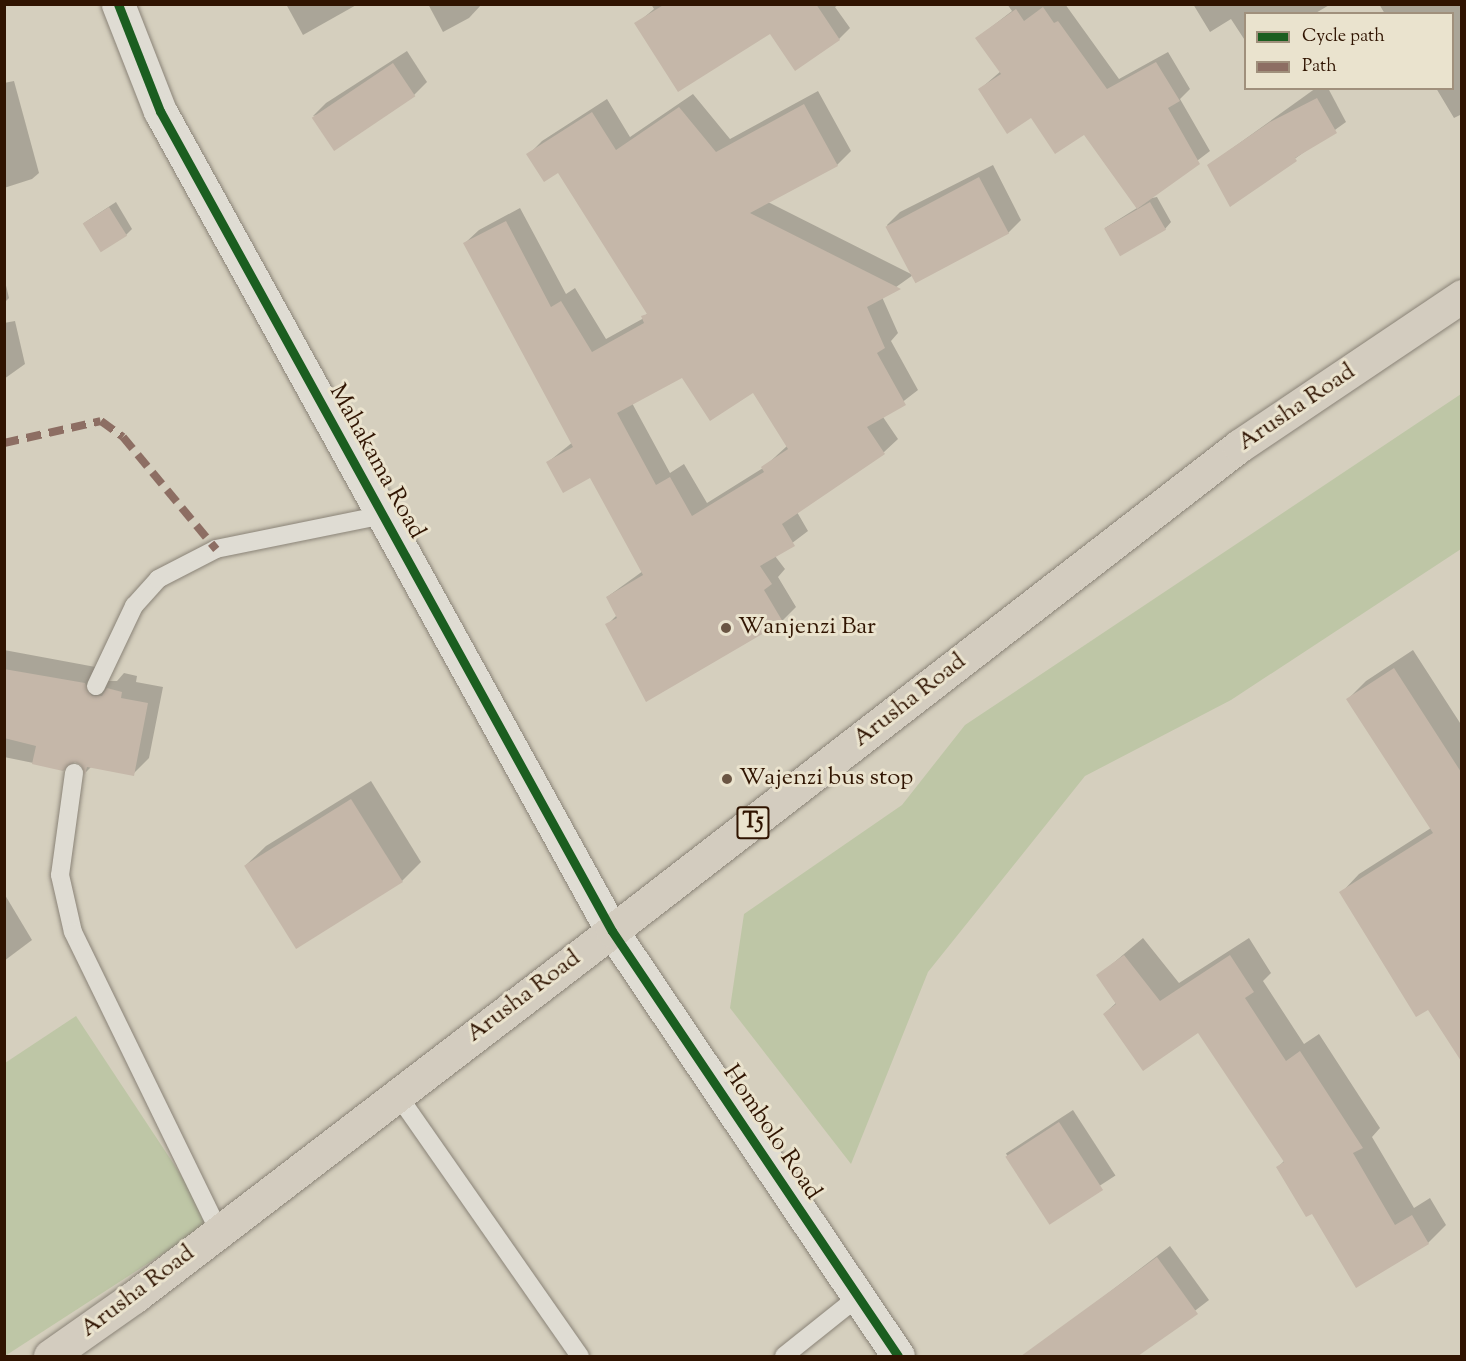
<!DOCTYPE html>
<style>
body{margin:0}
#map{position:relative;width:1466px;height:1361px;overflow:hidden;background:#d5cfbe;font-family:"Sorts Mill Goudy",serif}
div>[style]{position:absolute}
.green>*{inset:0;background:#bec6a6}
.shadow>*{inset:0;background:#0003;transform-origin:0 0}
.building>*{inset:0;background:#c5b7a9;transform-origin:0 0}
.roads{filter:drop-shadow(0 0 2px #8a8377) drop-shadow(0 0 2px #8a8377)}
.lane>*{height:18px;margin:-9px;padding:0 9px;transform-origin:9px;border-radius:9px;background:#dfdcd3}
.secondary>*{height:33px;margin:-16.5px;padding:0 16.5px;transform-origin:16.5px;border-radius:16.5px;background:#dfdcd3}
.highway>*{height:33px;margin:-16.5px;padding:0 16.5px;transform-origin:16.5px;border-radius:16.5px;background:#d3ccbf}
.quiet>*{height:8px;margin-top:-4px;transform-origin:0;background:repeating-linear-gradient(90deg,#8d6e63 0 15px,transparent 0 23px)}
.cycleway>*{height:9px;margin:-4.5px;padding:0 4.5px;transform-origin:4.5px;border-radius:4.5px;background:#1b5e20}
.dots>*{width:16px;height:16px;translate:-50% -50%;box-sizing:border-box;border:3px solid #eae3ce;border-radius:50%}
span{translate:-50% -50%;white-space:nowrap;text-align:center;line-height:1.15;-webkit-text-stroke:6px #eae3ce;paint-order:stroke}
.shield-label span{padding:2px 4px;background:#eae3ce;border:2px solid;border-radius:4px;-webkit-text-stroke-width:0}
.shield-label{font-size:22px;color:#301401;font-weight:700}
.street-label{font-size:24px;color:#301401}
.poi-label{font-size:24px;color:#301401}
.left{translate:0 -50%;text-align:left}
.frame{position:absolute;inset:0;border:6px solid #301401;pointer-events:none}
.legend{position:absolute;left:1244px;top:12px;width:210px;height:78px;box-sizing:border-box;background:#eae3ce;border:2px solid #a0907c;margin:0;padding:8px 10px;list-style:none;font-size:18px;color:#301401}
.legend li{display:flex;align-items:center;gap:12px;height:30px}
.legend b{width:30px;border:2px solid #a0907c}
</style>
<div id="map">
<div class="green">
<i style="clip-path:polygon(1461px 394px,1461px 549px,1231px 700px,1085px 776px,928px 972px,851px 1164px,730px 1008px,744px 914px,902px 805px,965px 725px)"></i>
<i style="clip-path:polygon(76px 1016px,212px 1222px,5px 1356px,5px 1063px)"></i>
</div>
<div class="shadow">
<i style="clip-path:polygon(286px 4px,358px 4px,303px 35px)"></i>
<i style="clip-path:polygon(428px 4px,482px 4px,469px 18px,443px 32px)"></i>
<i style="clip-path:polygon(651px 4px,840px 4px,835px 7px,850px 28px,839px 39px,636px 24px,654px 9px)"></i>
<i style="clip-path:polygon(1007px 4px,1065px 4px,1119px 79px,1168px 52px,1190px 89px,1180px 99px,1210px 151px,1147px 199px,1157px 197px,1171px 222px,1165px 229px,1105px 228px,1137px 208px,1085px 133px,1032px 116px,980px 89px,1001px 71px,977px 38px,1012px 11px)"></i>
<i style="clip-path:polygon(1193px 4px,1331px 4px,1314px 14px,1246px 14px,1246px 42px,1231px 19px,1210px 32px)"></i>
<i style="clip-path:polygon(1379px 4px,1462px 4px,1462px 114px,1454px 118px,1436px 88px,1452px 88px,1452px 14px,1385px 14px)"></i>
<i style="clip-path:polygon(407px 51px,427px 82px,414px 95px,313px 116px,326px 103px)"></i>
<i style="clip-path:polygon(14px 81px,39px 173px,32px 179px,4px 188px,4px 83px)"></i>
<i style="clip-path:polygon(1316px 88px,1328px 88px,1346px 122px,1230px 205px,1209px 165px)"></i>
<i style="clip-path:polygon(evenodd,818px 91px,851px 151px,837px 165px,768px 202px,913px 275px,887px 225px,900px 212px,993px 165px,1021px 220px,1008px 233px,913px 275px,882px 297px,898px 333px,891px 341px,918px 390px,883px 417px,898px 439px,884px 452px,797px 512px,808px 531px,775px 556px,785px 569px,778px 577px,796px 607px,782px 621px,647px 700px,607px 625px,617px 615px,607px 597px,643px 571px,591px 476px,548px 462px,573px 442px,465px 243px,479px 230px,520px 208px,566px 294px,575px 288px,606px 339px,644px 318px,648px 312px,558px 171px,528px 155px,542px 141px,607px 99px,630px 137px,693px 94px,730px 139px,818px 91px,683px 376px,754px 390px,787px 446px,763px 468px,707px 503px,684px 464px,670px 473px,632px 403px,683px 376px)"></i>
<i style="clip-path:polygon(116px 202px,132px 229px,126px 235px,84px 223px)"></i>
<i style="clip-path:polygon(4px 277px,9px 298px,4px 303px)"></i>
<i style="clip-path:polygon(15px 321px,25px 364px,4px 379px,4px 323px)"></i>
<i style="clip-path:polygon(4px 650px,101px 668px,107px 681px,117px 681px,124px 673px,137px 676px,136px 682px,163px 687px,149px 758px,133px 774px,92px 766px,86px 772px,82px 763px,75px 760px,63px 769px,4px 757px)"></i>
<i style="clip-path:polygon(1413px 650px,1462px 726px,1462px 1059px,1428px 1007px,1341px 893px,1359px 874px,1431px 828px,1348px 699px,1366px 681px)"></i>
<i style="clip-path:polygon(371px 781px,421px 862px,402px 881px,246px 865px,266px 846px)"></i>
<i style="clip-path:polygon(5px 895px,32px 940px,4px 961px,4px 895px)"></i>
<i style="clip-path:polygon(1143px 938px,1179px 983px,1249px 938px,1271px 973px,1263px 981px,1304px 1044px,1319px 1034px,1380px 1128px,1372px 1137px,1414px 1208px,1430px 1198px,1446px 1225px,1428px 1243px,1312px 1212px,1278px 1167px,1285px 1160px,1198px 1031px,1104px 1014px,1117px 1002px,1098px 976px)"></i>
<i style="left:1073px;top:1110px;width:78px;height:80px;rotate:57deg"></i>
<i style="clip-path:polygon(1170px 1246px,1209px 1300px,1136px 1356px,1089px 1356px,1069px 1323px)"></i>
</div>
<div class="building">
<i style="clip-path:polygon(665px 4px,816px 4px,840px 40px,795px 71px,770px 34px,678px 92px,634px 23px)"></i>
<i style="clip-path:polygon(1043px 7px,1054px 23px,1058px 21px,1107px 89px,1156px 62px,1180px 101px,1168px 108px,1200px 164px,1137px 209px,1084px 135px,1055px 154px,1031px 118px,1007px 134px,978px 89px,1001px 74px,975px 38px,1016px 9px,1024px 21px)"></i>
<i style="left:393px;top:63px;width:40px;height:98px;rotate:56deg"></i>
<i style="clip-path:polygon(1317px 98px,1337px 133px,1295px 158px,1297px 161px,1230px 207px,1207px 165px,1270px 122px)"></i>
<i style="clip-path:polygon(evenodd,804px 104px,838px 166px,750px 213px,901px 289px,867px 307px,885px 348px,877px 353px,906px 405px,867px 427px,885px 454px,782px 524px,795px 546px,760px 566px,772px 584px,764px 590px,783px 622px,646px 702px,605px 624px,617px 618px,606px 597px,643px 575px,590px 478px,563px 493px,546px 462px,573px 447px,463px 243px,506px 221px,551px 307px,561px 301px,592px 352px,644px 323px,641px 316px,647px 314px,558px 173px,544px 182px,526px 154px,592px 112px,616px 150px,679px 107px,716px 152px,804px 104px,682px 378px,710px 421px,753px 393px,788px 449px,761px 467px,764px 472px,692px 516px,670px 477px,656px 485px,617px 413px,682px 378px)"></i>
<i style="left:979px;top:177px;width:64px;height:106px;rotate:62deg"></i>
<i style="left:1150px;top:202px;width:32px;height:53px;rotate:60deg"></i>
<i style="left:109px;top:207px;width:34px;height:31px;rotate:58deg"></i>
<i style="clip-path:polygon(1394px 668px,1461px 772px,1461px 1061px,1428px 1010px,1416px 1017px,1339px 892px,1433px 833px,1346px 699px)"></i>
<i style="clip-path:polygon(4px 669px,85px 683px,92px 696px,102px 696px,107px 688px,122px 692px,121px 698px,148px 703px,134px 776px,87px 767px,85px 775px,81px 765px,75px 762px,63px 771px,32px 764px,36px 746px,4px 738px)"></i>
<i style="left:351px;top:799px;width:98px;height:126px;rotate:58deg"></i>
<i style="clip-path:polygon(1124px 955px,1160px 1001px,1230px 955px,1254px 992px,1245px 998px,1286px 1061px,1300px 1051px,1363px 1148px,1353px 1153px,1395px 1225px,1412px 1215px,1429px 1244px,1356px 1288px,1312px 1214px,1306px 1217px,1276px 1167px,1284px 1162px,1198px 1033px,1143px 1071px,1103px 1014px,1116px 1004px,1096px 975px)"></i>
<i style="left:1059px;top:1122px;width:81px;height:64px;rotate:57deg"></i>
<i style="clip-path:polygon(1157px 1257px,1198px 1314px,1138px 1356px,1021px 1356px)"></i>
</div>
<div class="roads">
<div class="lane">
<i style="left:96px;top:686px;width:89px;rotate:-64.6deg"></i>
<i style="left:134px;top:606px;width:36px;rotate:-48deg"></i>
<i style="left:158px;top:579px;width:65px;rotate:-27.3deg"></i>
<i style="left:216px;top:549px;width:170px;rotate:-11.5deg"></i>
<i style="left:74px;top:773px;width:103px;rotate:97.8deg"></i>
<i style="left:60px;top:875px;width:58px;rotate:77.2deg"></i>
<i style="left:73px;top:932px;width:333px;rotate:64deg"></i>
<i style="left:397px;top:1094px;width:320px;rotate:55.1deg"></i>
<i style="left:784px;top:1356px;width:95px;rotate:-38.6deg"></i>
</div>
<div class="secondary">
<i style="left:118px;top:4px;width:115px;rotate:68.6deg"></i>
<i style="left:160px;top:111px;width:936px;rotate:61.14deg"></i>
<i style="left:612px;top:931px;width:512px;rotate:56.06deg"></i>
</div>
<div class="highway">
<i style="left:50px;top:1356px;width:103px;rotate:-35.1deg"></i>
<i style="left:134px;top:1297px;width:602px;rotate:-37.44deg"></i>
<i style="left:612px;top:931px;width:793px;rotate:-37.72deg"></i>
<i style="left:1239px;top:446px;width:269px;rotate:-33.9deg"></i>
</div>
</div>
<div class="quiet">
<i style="left:4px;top:443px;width:99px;rotate:-12.8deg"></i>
<i style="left:101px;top:421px;width:27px;rotate:36deg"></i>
<i style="left:123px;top:437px;width:146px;rotate:50.3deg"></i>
</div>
<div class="cycleway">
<i style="left:118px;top:4px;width:115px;rotate:68.6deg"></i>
<i style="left:160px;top:111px;width:936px;rotate:61.14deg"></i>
<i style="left:612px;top:931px;width:512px;rotate:56.06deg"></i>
</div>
<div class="dots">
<i style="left:726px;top:628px;background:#6a5543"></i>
<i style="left:727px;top:779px;background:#6a5543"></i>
</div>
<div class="shield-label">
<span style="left:753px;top:823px">T5</span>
</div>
<div class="street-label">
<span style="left:1297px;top:408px;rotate:-34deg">Arusha Road</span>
<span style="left:376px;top:462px;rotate:61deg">Mahakama Road</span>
<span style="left:910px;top:701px;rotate:-38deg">Arusha Road</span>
<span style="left:524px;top:997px;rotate:-37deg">Arusha Road</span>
<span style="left:771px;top:1133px;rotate:56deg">Hombolo Road</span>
<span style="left:138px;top:1292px;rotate:-37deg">Arusha Road</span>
</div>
<div class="poi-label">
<span class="left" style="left:738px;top:628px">Wanjenzi Bar</span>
<span class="left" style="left:739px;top:779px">Wajenzi bus stop</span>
</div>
<div class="frame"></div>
<ul class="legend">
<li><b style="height:8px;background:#1b5e20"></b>Cycle path</li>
<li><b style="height:8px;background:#8d6e63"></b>Path</li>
</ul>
</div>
